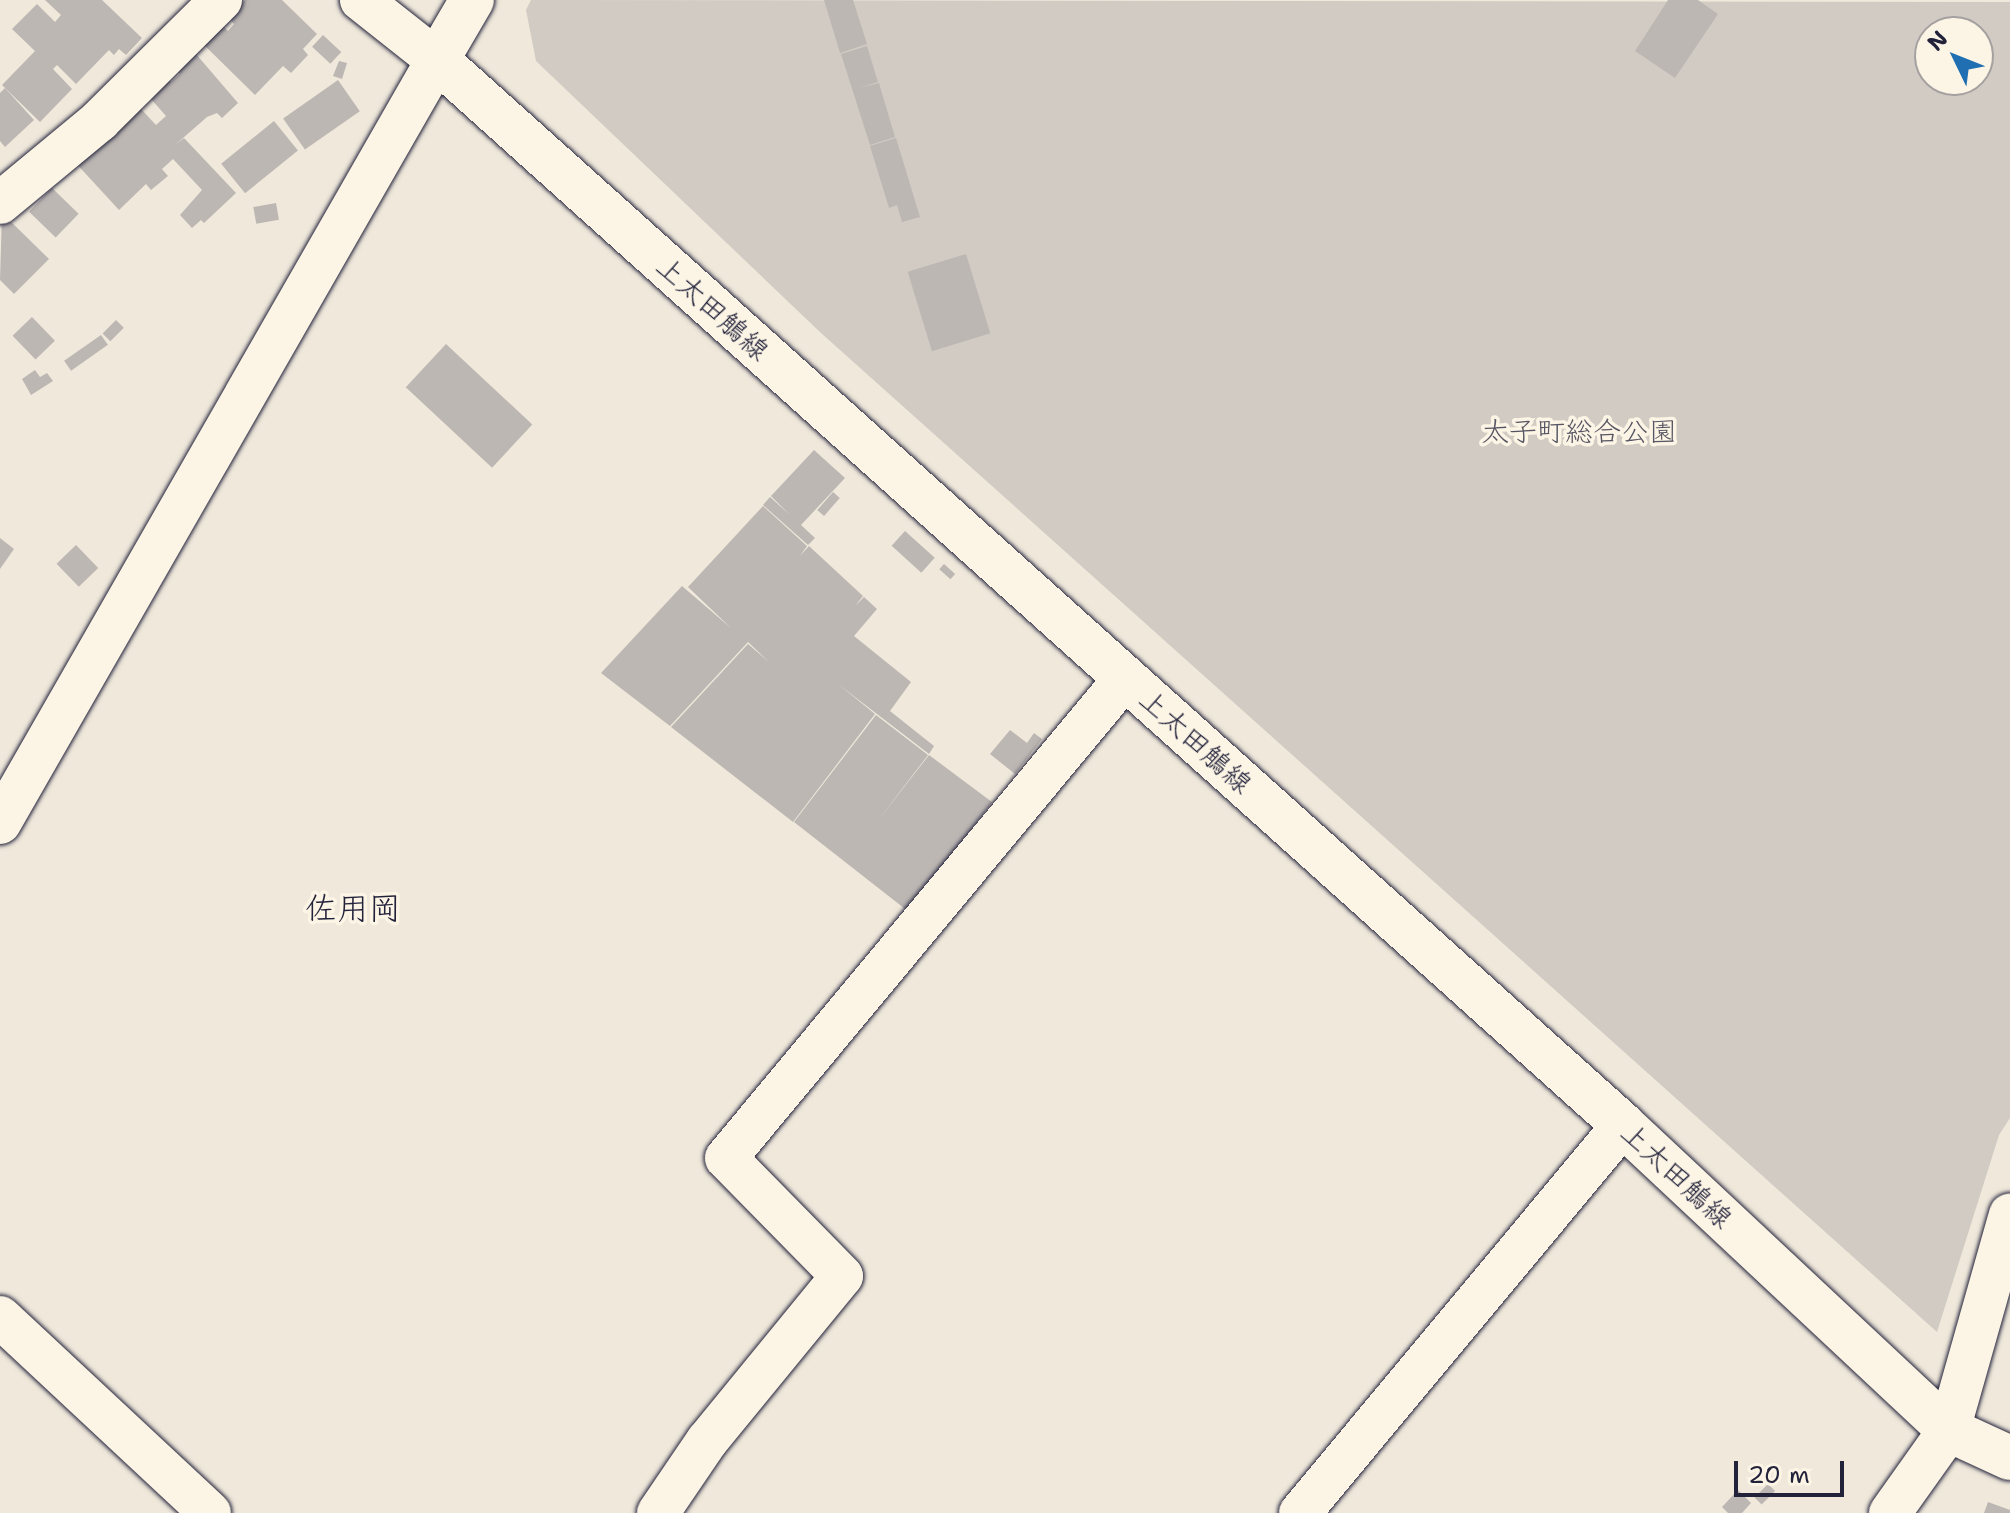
<!DOCTYPE html>
<meta charset="utf-8">
<style>
body{margin:0}
#map{position:relative;width:2010px;height:1513px;overflow:hidden;background:#efe8db;font-family:"Shantell Sans","Klee One",sans-serif}
div>[style]{position:absolute}
.green>*{inset:0;background:#d1cbc3}
.building>*{inset:0;background:#bcb7b3;transform-origin:0 0}
.roads{filter:drop-shadow(0 0 2px #22223b) drop-shadow(0 0 2px #22223b)}
.minor>*{height:42px;margin:-21px;padding:0 21px;transform-origin:21px;border-radius:21px;background:#fcf5e5}
.major>*{height:44px;margin:-22px;padding:0 22px;transform-origin:22px;border-radius:22px;background:#fcf5e5}
span{translate:-50% -50%;white-space:nowrap;text-align:center;line-height:1.15;-webkit-text-stroke:7px #fcf5e5;paint-order:stroke}
.street-label{font-size:28px;color:#22223b}
.park-label{font-size:28px;color:#575564}
.quarter-label{font-size:32px;color:#22223b}
.north{position:absolute;left:1914px;top:16px;width:80px;height:80px;box-sizing:border-box;background:#fcf5e5;border:2px solid #a5a1a1;border-radius:50%;rotate:313deg;font-size:22px;font-weight:700;line-height:32px;text-align:center;color:#22223b}
.north::after{content:'';display:block;margin:auto;width:28px;height:36px;background:#1f6fb2;clip-path:polygon(50% 0,100% 100%,50% 72%,0 100%)}
.scale{position:absolute;left:1734px;top:1461px;width:110px;height:36px;box-sizing:border-box;border:4px solid #22223b;border-top:0;padding-left:10px;font-size:24px;line-height:28px;white-space:nowrap;color:#22223b;-webkit-text-stroke:6px #fcf5e5;paint-order:stroke}
</style>
<div id="map">
<div class="green">
<i style="clip-path:polygon(evenodd,531px 0,2010px 2px,2010px 1118px,1999px 1135px,1937px 1332px,821px 333px,536px 61px,526px 10px,531px 0,1930px 32px,1978px 32px,1978px 80px,1930px 80px,1930px 32px)"></i>
</div>
<div class="building">
<i style="clip-path:polygon(45px 0,102px 0,142px 38px,126px 55px,119px 49px,114px 55px,109px 50px,76px 84px,57px 65px,53px 69px,72px 89px,40px 122px,2px 85px,35px 51px,12px 29px,37px 4px,55px 22px,61px 15px)"></i>
<i style="clip-path:polygon(245px 0,282px 0,317px 34px,303px 49px,308px 55px,291px 73px,283px 66px,255px 95px,199px 40px,218px 21px,228px 31px,234px 24px,229px 18px)"></i>
<i style="clip-path:polygon(824px 0,853px 0,867px 44px,840px 53px)"></i>
<i style="clip-path:polygon(1668px 0,1698px 0,1718px 14px,1675px 78px,1635px 51px)"></i>
<i style="left:323px;top:35px;width:25px;height:16px;rotate:43deg"></i>
<i style="clip-path:polygon(867px 46px,878px 82px,859px 88px,879px 83px,895px 137px,870px 145px,841px 54px)"></i>
<i style="clip-path:polygon(190px 47px,238px 103px,222px 118px,217px 113px,207px 117px,175px 145px,184px 138px,236px 193px,204px 223px,201px 220px,192px 228px,180px 215px,202px 190px,173px 159px,162px 169px,168px 176px,151px 190px,146px 184px,119px 210px,73px 160px,141px 109px,156px 125px,166px 116px,144px 91px,162px 74px,171px 82px,180px 74px,171px 65px)"></i>
<i style="clip-path:polygon(339px 61px,347px 63px,342px 79px,333px 76px)"></i>
<i style="left:338px;top:80px;width:38px;height:67px;rotate:55deg"></i>
<i style="clip-path:polygon(5px 88px,34px 120px,5px 147px,0 141px,0 93px)"></i>
<i style="left:274px;top:121px;width:38px;height:68px;rotate:51deg"></i>
<i style="clip-path:polygon(896px 138px,920px 217px,902px 222px,897px 205px,889px 208px,870px 146px)"></i>
<i style="left:52px;top:188px;width:37px;height:33px;rotate:44deg"></i>
<i style="left:276px;top:203px;width:17px;height:23px;rotate:80deg"></i>
<i style="clip-path:polygon(2px 213px,49px 259px,14px 294px,0 280px)"></i>
<i style="left:966px;top:254px;width:83px;height:61px;rotate:73deg"></i>
<i style="left:32px;top:317px;width:33px;height:27px;rotate:46deg"></i>
<i style="left:116px;top:320px;width:11px;height:19px;rotate:45deg"></i>
<i style="left:101px;top:335px;width:12px;height:45px;rotate:55deg"></i>
<i style="left:446px;top:344px;width:118px;height:59px;rotate:43deg"></i>
<i style="clip-path:polygon(35px 370px,40px 377px,47px 373px,53px 381px,31px 395px,22px 379px)"></i>
<i style="clip-path:polygon(814px 450px,845px 478px,801px 525px,815px 538px,808px 545px,763px 505px,770px 497px,790px 515px,771px 496px)"></i>
<i style="left:833px;top:492px;width:9px;height:24px;rotate:41deg"></i>
<i style="clip-path:polygon(763px 506px,807px 546px,800px 556px,809px 546px,863px 596px,855px 606px,864px 597px,877px 609px,854px 636px,911px 682px,890px 711px,934px 746px,929px 754px,838px 684px,875px 714px,793px 822px,671px 727px,748px 644px,770px 663px,748px 642px,670px 726px,601px 673px,682px 586px,732px 629px,688px 587px)"></i>
<i style="left:905px;top:531px;width:40px;height:20px;rotate:42deg"></i>
<i style="clip-path:polygon(0 538px,14px 549px,0 569px)"></i>
<i style="left:76px;top:545px;width:32px;height:27px;rotate:46deg"></i>
<i style="left:944px;top:564px;width:15px;height:7px;rotate:42deg"></i>
<i style="clip-path:polygon(876px 715px,928px 755px,876px 823px,929px 755px,992px 802px,909px 912px,794px 822px)"></i>
<i style="clip-path:polygon(1010px 730px,1027px 743px,1034px 733px,1042px 739px,1015px 774px,990px 754px)"></i>
<i style="left:1768px;top:1484px;width:10px;height:19px;rotate:45deg"></i>
<i style="clip-path:polygon(1738px 1490px,1751px 1503px,1742px 1513px,1728px 1513px,1722px 1507px)"></i>
<i style="clip-path:polygon(1988px 1502px,2010px 1510px,2010px 1513px,1984px 1513px)"></i>
</div>
<div class="roads">
<div class="minor">
<i style="left:0;top:203px;width:129px;rotate:-39.6deg"></i>
<i style="left:99px;top:121px;width:172px;rotate:-44.8deg"></i>
<i style="left:0;top:823px;width:879px;rotate:-60.2deg"></i>
<i style="left:437px;top:60px;width:97px;rotate:-141.7deg"></i>
<i style="left:0;top:1317px;width:287px;rotate:43deg"></i>
<i style="left:658px;top:1513px;width:87px;rotate:-55.8deg"></i>
<i style="left:707px;top:1441px;width:213px;rotate:-50.7deg"></i>
<i style="left:842px;top:1276px;width:165px;rotate:-134.5deg"></i>
<i style="left:726px;top:1158px;width:624px;rotate:-50.26deg"></i>
<i style="left:1300px;top:1513px;width:505px;rotate:-50.22deg"></i>
<i style="left:1890px;top:1513px;width:102px;rotate:-54.6deg"></i>
<i style="left:1949px;top:1430px;width:224px;rotate:-74.2deg"></i>
</div>
<div class="major">
<i style="left:472px;top:0;width:69px;rotate:120.3deg"></i>
<i style="left:437px;top:60px;width:1594px;rotate:41.92deg"></i>
<i style="left:1623px;top:1125px;width:446px;rotate:43.1deg"></i>
<i style="left:1949px;top:1430px;width:67px;rotate:24.7deg"></i>
</div>
</div>
<div class="street-label">
<span style="left:713px;top:308px;rotate:42deg">上太田鵤線</span>
<span style="left:1196px;top:741px;rotate:42deg">上太田鵤線</span>
<span style="left:1677px;top:1175px;rotate:43deg">上太田鵤線</span>
</div>
<div class="park-label">
<span style="left:1579px;top:431px">太子町総合公園</span>
</div>
<div class="quarter-label">
<span style="left:353px;top:908px">佐用岡</span>
</div>
<div class="north">N</div>
<div class="scale">20 m</div>
</div>
